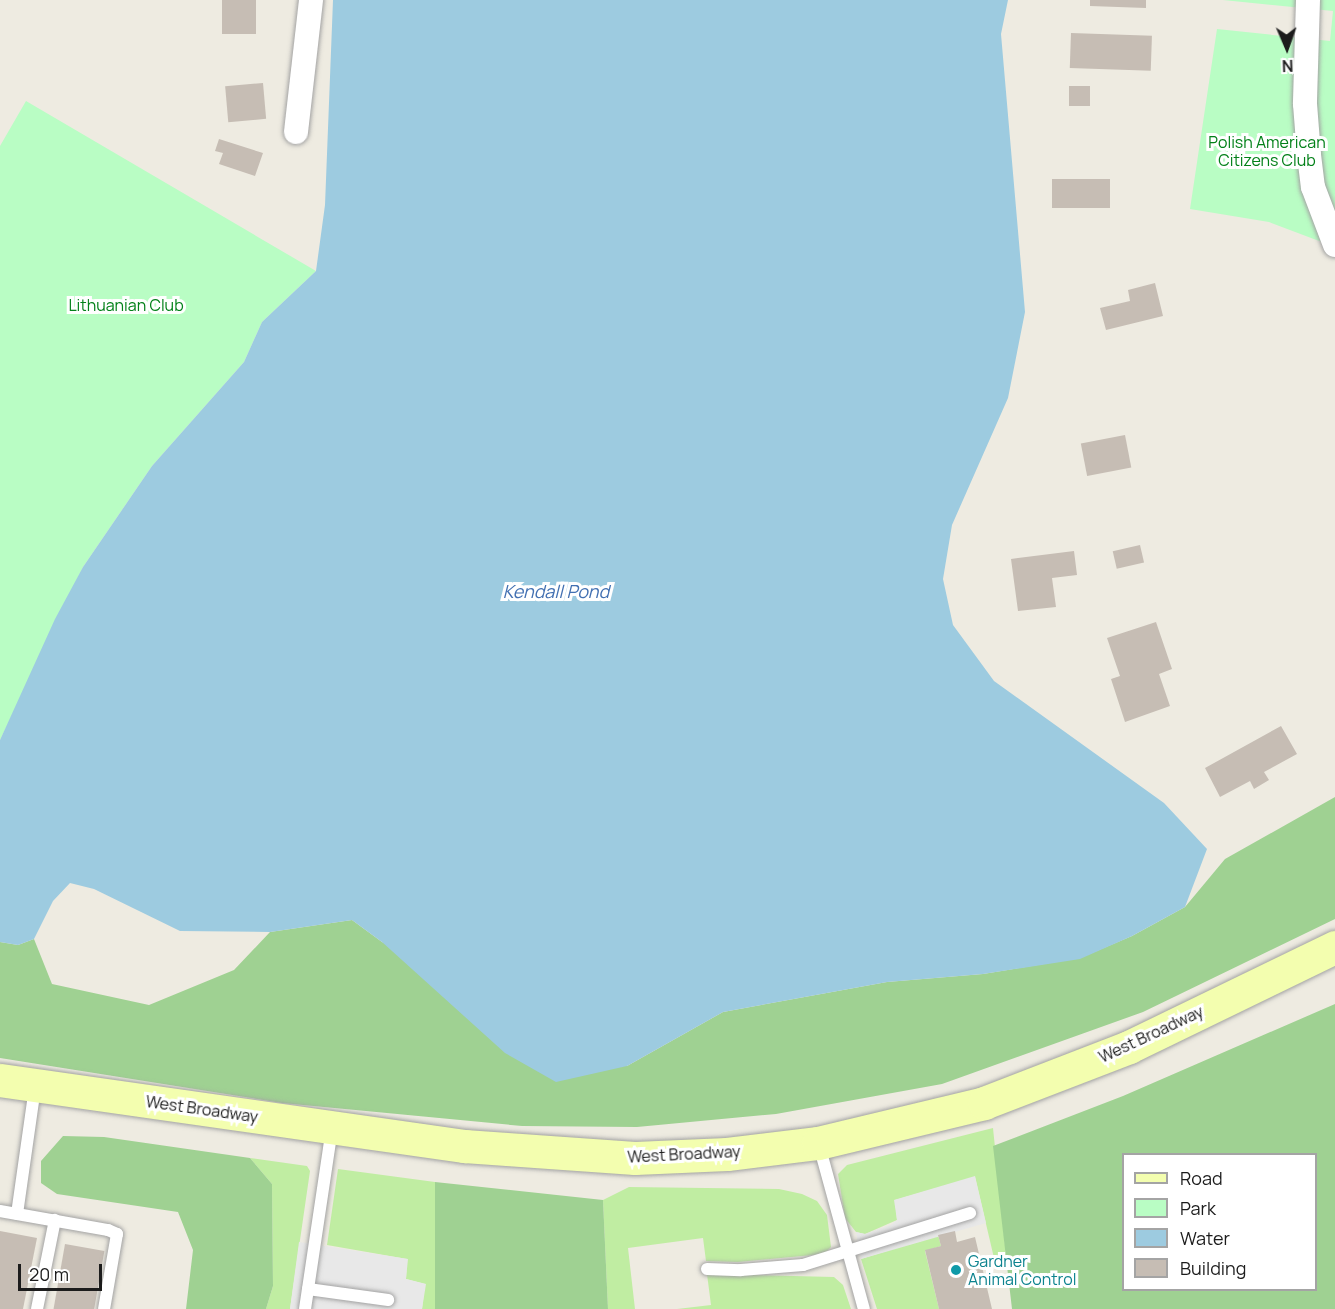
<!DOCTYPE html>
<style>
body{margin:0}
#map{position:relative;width:1335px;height:1309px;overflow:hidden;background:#eeebe1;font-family:Manrope,sans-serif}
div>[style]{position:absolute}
.grass>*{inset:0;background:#c0eda2}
.forest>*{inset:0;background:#9fd192}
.park>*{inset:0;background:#b9fdc4}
.parking>*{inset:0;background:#e8e8e8}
.water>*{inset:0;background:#9dcbe0}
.building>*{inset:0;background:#c6bdb4;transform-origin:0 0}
.roads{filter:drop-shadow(0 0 2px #a3a3a3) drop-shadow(0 0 2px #a3a3a3)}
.lane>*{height:12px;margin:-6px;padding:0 6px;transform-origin:6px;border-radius:6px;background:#fff}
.street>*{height:24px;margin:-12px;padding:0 12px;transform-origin:12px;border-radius:12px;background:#fff}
.secondary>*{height:33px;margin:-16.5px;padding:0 16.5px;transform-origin:16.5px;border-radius:16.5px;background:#f3feaf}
.dots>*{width:16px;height:16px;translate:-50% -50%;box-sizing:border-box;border:3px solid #fff;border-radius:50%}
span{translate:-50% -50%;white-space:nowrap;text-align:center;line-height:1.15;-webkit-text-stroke:6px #fff;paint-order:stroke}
.park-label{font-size:16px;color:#038119}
.street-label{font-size:16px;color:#1c1c1c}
.culture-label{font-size:16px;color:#0d838f}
.left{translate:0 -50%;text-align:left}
.water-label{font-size:18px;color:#4270b2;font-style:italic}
.legend{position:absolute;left:1122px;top:1153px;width:195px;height:138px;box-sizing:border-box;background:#fff;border:2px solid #a4a4a4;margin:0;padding:8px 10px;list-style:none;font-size:18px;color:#1c1c1c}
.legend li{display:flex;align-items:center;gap:12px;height:30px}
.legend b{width:30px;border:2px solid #a4a4a4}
.north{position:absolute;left:1257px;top:18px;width:60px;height:60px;-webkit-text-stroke:4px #fff;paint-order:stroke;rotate:178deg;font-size:16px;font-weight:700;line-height:24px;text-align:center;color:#1c1c1c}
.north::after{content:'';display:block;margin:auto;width:21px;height:27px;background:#1c1c1c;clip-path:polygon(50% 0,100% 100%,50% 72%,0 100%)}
.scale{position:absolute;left:18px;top:1264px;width:84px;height:27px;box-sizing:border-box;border:3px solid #1c1c1c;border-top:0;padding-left:8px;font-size:18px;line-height:21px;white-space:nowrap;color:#1c1c1c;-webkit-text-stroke:4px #fff;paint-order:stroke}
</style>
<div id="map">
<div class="grass">
<i style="clip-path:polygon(993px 1128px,1006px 1255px,994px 1258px,975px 1177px,895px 1200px,897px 1220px,865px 1234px,856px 1232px,845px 1218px,838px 1174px,847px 1165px)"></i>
<i style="clip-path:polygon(250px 1158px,307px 1166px,310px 1171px,290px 1309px,266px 1309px,273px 1286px,272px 1184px)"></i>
<i style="clip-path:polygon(338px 1169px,435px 1182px,435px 1309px,422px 1309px,425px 1284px,406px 1279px,407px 1259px,327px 1245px)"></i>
<i style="clip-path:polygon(629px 1187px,779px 1189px,802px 1194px,817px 1201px,827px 1215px,831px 1247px,824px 1254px,738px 1262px,706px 1261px,703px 1238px,628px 1248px,635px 1309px,608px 1309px,603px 1200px)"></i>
<i style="clip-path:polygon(938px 1235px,941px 1246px,925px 1251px,939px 1309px,877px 1309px,861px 1259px)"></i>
<i style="clip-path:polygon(707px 1274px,834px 1277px,843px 1285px,851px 1309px,677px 1309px,711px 1305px)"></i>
</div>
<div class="forest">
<i style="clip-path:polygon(1335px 797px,1335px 919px,1143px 1012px,942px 1084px,776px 1114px,637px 1127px,522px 1126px,282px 1103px,0 1058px,0 942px,18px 945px,34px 939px,52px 984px,149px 1005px,234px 970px,270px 932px,352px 920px,382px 942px,627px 1066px,723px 1012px,887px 982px,983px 974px,1080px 958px,1132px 936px,1185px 907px,1225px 859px)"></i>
<i style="clip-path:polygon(evenodd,1335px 1004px,1335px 1309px,1012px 1309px,993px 1146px,1123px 1096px,1335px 1004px,1124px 1154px,1316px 1154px,1316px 1290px,1124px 1290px,1124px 1154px)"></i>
<i style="clip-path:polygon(63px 1136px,104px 1137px,250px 1158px,272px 1184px,273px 1286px,266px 1309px,186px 1309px,193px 1250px,178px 1212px,57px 1194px,41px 1183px,41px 1161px)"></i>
<i style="clip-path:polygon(435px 1182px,603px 1200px,608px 1309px,435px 1309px)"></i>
</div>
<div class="park">
<i style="clip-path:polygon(1223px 0,1335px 0,1335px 247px,1269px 222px,1190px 209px,1217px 29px,1330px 41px,1333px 11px)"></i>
<i style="clip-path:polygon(26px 101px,316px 271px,262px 322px,244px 362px,152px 466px,83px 567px,0 740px,0 146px)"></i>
</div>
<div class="parking">
<i style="clip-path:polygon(975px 1176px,986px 1223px,861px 1259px,856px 1232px,865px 1234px,891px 1225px,897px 1220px,894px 1200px)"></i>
<i style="clip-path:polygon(299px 1242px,408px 1259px,406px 1279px,426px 1284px,422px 1309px,290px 1309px)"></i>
</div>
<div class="water">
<i style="clip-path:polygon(333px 0,1008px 0,1001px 34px,1025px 312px,1008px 398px,952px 525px,943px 579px,953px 625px,994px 681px,1164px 803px,1207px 849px,1185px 907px,1132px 936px,1080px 959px,983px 974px,887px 982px,723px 1012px,627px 1066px,556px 1082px,505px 1053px,382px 942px,352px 920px,270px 932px,180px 931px,94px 889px,70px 883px,53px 901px,34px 939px,18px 945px,0 942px,0 740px,55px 619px,83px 567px,152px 466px,244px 362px,262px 322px,316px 271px,325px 205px)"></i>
</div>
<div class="building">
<i style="left:222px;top:0;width:34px;height:34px"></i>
<i style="clip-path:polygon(1090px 0,1146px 0,1146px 8px,1090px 6px)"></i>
<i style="left:1071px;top:33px;width:81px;height:35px;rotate:2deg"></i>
<i style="left:263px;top:83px;width:36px;height:38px;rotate:85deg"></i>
<i style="left:1069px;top:86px;width:21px;height:20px"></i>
<i style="clip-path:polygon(219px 139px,263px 153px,255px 176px,219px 164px,223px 153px,215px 151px)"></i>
<i style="left:1052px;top:179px;width:58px;height:29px"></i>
<i style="clip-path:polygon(1155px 283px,1163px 316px,1106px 330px,1100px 308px,1130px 301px,1128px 290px)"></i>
<i style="left:1125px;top:435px;width:33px;height:45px;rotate:79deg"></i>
<i style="left:1140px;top:545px;width:18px;height:28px;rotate:77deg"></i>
<i style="clip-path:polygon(1074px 551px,1077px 575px,1052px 578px,1056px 607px,1018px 611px,1011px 559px)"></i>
<i style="clip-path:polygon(1156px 622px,1172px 669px,1159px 674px,1170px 706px,1125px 722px,1111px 679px,1120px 676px,1107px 638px)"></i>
<i style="clip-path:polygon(1281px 726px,1297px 754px,1264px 772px,1269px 780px,1254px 789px,1250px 781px,1220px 797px,1205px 768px)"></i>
<i style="clip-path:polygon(0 1231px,37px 1238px,23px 1309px,0 1309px)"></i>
<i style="clip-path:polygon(955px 1231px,957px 1242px,975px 1237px,992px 1309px,939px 1309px,925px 1250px,941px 1246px,938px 1235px)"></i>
<i style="left:65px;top:1244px;width:40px;height:66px;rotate:10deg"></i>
</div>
<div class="roads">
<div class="lane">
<i style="left:819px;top:1145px;width:170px;rotate:74.7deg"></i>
<i style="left:0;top:1211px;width:110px;rotate:10deg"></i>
<i style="left:108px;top:1230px;width:10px;rotate:24deg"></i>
<i style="left:117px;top:1234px;width:76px;rotate:99.8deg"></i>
<i style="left:17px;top:1214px;width:128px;rotate:-81.9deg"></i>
<i style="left:707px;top:1269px;width:34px;rotate:2deg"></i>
<i style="left:741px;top:1270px;width:62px;rotate:-4.6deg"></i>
<i style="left:803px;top:1265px;width:175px;rotate:-17.3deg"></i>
<i style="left:308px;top:1289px;width:81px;rotate:7.8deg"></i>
<i style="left:37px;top:1309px;width:91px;rotate:-78.6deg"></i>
<i style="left:305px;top:1309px;width:182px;rotate:-81.5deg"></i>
</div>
<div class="street">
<i style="left:1308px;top:0;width:104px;rotate:91.7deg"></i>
<i style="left:1305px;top:104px;width:51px;rotate:85.5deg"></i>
<i style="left:1309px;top:155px;width:32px;rotate:83deg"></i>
<i style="left:1313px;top:187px;width:62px;rotate:69.2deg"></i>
<i style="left:296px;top:132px;width:133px;rotate:-83.5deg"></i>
</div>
<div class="secondary">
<i style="left:0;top:1080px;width:469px;rotate:8.1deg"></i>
<i style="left:464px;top:1146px;width:171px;rotate:4deg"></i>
<i style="left:635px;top:1158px;width:92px;rotate:-2.5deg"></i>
<i style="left:727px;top:1154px;width:92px;rotate:-6.9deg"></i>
<i style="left:818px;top:1143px;width:171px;rotate:-13.5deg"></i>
<i style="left:984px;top:1103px;width:155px;rotate:-21.1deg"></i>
<i style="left:1129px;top:1047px;width:229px;rotate:-25.9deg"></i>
</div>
</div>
<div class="dots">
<i style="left:956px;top:1270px;background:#0f9aa8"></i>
</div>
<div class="park-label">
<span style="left:1267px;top:151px">Polish American<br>Citizens Club</span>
<span style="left:126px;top:305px">Lithuanian Club</span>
</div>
<div class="street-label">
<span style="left:1151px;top:1034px;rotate:-25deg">West Broadway</span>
<span style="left:202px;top:1109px;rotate:8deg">West Broadway</span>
<span style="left:684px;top:1154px;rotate:-3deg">West Broadway</span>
</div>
<div class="culture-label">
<span class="left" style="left:968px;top:1270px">Gardner<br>Animal Control</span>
</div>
<div class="water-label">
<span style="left:556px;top:591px">Kendall Pond</span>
</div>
<ul class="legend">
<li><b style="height:8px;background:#f3feaf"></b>Road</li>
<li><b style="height:16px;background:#b9fdc4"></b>Park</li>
<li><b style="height:16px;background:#9dcbe0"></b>Water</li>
<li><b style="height:16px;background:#c6bdb4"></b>Building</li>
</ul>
<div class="north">N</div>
<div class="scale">20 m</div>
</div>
